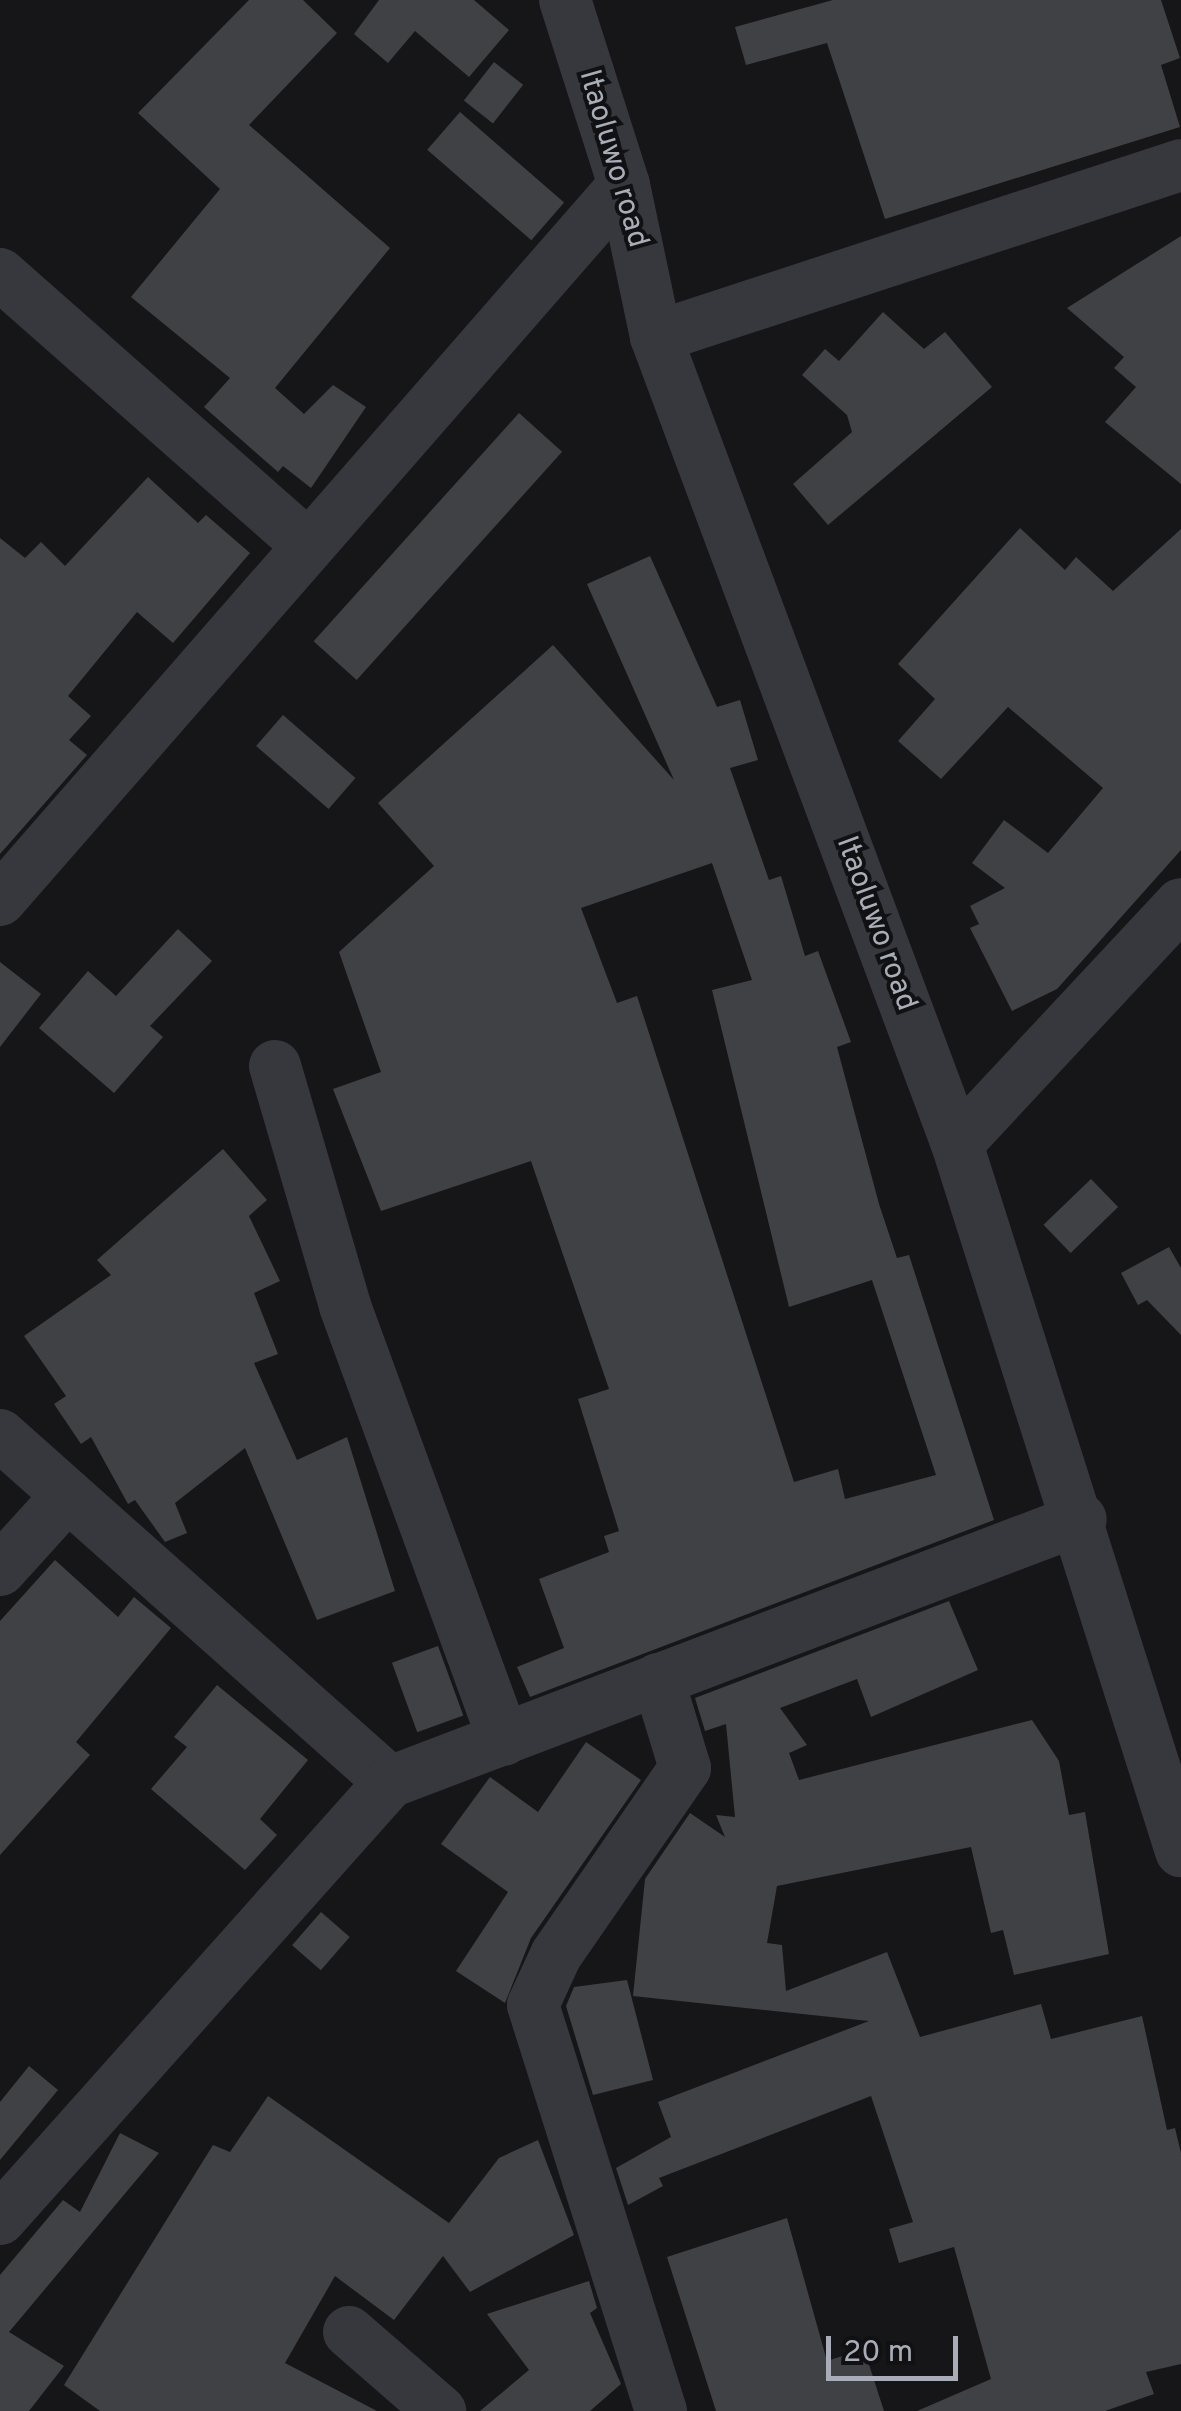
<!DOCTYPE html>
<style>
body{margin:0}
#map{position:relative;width:1181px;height:2411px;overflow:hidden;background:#161618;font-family:Overpass,sans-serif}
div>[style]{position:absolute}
.building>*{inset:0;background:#404145;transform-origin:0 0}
.minor>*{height:52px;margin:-26px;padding:0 26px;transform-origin:26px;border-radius:26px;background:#37383d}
span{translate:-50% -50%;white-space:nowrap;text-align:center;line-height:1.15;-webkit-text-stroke:8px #111113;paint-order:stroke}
.street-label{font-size:30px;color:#a8adb8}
.scale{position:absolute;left:826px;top:2336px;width:132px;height:45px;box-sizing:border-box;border:5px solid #a8adb8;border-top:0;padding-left:12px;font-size:30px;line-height:35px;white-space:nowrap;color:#a8adb8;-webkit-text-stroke:8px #111113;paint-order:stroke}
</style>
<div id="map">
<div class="building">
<i style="clip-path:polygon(249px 0,303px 0,337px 33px,249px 125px,390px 248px,275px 388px,304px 414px,333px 385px,366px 407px,311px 488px,283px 466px,278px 472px,204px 407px,230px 378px,131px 297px,220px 189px,138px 113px)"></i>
<i style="clip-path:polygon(379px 0,474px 0,509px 30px,469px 77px,415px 31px,388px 63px,354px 34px)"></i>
<i style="clip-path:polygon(833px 0,1161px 0,1180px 58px,1161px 65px,1180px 127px,885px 219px,827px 43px,746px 65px,735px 27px)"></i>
<i style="left:494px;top:62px;width:37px;height:49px;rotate:38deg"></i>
<i style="left:460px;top:112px;width:138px;height:50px;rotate:41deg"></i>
<i style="clip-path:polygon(1181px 236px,1181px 484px,1105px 422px,1136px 387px,1114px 368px,1124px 357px,1067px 308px)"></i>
<i style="clip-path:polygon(883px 312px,924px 349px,945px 332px,992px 387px,828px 525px,793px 484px,852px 432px,847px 415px,802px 375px,825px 349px,839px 361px)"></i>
<i style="left:519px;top:413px;width:58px;height:307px;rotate:42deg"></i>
<i style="clip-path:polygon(148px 477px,198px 523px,206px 515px,250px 553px,173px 643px,137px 612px,68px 696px,91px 716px,69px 740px,87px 755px,0 854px,0 538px,25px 558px,41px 542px,65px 566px)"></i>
<i style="clip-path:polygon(1020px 528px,1065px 570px,1076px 557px,1113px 591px,1181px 529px,1181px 850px,1057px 989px,1012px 1011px,970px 928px,979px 924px,970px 906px,1005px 888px,972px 863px,1004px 820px,1048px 853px,1103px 788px,1008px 707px,941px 779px,898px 741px,935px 699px,898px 664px)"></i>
<i style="clip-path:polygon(evenodd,650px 556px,717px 707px,740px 700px,758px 760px,730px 768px,769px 880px,781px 876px,805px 956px,818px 951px,851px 1042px,837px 1047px,879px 1204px,897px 1258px,909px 1255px,994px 1520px,530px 1697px,517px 1667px,564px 1648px,539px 1579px,609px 1552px,604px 1536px,619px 1531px,578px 1399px,609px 1389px,531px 1161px,381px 1211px,333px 1089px,381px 1072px,339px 952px,434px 866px,378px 803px,553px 645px,674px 780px,587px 584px,650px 556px,712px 863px,752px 980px,712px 990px,789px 1307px,872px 1280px,936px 1475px,845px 1499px,838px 1469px,794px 1482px,637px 996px,617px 1003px,581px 908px,712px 863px)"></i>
<i style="left:283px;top:715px;width:96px;height:41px;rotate:41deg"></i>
<i style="clip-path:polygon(178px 929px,212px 961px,150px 1026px,163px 1037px,114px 1093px,39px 1028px,88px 971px,116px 996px)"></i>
<i style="clip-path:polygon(0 962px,41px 994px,0 1047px)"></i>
<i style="clip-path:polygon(223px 1149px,267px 1200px,249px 1216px,280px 1281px,254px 1293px,278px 1354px,254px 1363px,297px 1460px,347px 1437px,395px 1591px,317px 1620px,245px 1448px,175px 1503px,187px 1533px,165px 1542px,135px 1500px,128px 1504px,91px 1437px,81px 1444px,54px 1404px,66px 1396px,24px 1336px,111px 1275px,97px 1260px)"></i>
<i style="left:1091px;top:1179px;width:39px;height:66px;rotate:46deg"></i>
<i style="clip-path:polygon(1169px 1247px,1181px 1268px,1181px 1335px,1147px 1300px,1138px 1305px,1121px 1273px)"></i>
<i style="clip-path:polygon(55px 1560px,118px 1617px,134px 1597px,171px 1628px,76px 1742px,90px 1755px,0 1855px,0 1621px)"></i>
<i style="clip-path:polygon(949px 1601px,978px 1670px,871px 1717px,857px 1679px,780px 1708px,807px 1745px,789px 1753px,799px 1780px,1032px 1720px,1059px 1761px,1069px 1815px,1085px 1812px,1109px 1954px,1014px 1975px,1003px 1930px,991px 1933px,971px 1847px,777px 1886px,767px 1943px,782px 1945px,786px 1991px,887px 1952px,920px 2037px,1041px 2004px,1051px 2039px,1142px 2016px,1167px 2130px,1175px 2128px,1181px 2153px,1181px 2364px,1146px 2372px,1154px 2394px,1105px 2411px,917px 2411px,991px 2379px,954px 2247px,899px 2263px,889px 2229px,913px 2222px,871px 2096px,659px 2178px,663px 2186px,628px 2205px,616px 2168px,671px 2137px,658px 2102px,869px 2021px,633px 1996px,645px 1879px,690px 1813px,725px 1837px,716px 1815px,735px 1817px,726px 1724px,705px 1731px,695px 1698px)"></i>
<i style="left:438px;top:1646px;width:74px;height:49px;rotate:70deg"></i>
<i style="clip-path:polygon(217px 1685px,308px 1760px,260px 1819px,277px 1835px,245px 1870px,151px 1789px,187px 1747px,174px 1737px)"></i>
<i style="clip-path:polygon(586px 1742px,641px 1780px,531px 1938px,505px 2003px,456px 1971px,508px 1892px,441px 1844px,490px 1777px,538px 1812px)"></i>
<i style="left:321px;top:1912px;width:38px;height:44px;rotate:41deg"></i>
<i style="clip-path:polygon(627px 1980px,653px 2080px,593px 2095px,566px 2006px,574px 1987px)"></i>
<i style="clip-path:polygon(29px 2066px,58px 2090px,0 2160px,0 2102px)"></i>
<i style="clip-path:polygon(268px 2096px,449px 2223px,499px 2158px,538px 2140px,574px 2235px,470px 2292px,443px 2256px,394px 2320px,335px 2276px,285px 2363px,377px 2411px,100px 2411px,64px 2385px,213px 2145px,230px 2152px)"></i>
<i style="clip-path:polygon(120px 2133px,159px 2153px,9px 2332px,64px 2366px,29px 2411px,0 2411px,0 2275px,63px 2200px,80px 2212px)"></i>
<i style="clip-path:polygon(787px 2218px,827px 2361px,864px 2349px,884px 2411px,716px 2411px,667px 2257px)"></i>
<i style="clip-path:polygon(589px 2281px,597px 2308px,590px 2313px,621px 2384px,590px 2411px,480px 2411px,529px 2370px,487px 2314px)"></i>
</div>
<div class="minor">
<i style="left:565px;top:0;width:194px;rotate:72.3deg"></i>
<i style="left:624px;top:185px;width:155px;rotate:78.1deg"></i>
<i style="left:656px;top:337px;width:861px;rotate:69.55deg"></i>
<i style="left:957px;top:1144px;width:742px;rotate:72.42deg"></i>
<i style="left:0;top:274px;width:409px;rotate:41.4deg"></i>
<i style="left:656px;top:337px;width:552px;rotate:-18.14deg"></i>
<i style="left:0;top:900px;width:949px;rotate:-48.89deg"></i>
<i style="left:275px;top:1066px;width:250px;rotate:73.7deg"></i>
<i style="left:345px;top:1306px;width:462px;rotate:69.9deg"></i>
<i style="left:957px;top:1144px;width:328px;rotate:-47deg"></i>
<i style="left:0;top:1435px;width:522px;rotate:41.66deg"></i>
<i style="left:0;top:1570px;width:101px;rotate:-47.8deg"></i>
<i style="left:658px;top:1679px;width:93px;rotate:73.1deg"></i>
<i style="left:685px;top:1768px;width:227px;rotate:124.6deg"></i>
<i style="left:556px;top:1955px;width:55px;rotate:114.7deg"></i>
<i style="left:533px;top:2005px;width:426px;rotate:72.5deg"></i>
<i style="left:0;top:2219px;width:586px;rotate:-48.25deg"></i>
<i style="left:390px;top:1782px;width:739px;rotate:-20.84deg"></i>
<i style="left:349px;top:2332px;width:121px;rotate:41deg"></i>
</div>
<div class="street-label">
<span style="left:612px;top:159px;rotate:74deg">Itaoluwo road</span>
<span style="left:875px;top:924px;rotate:70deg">Itaoluwo road</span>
</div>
<div class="scale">20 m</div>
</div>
